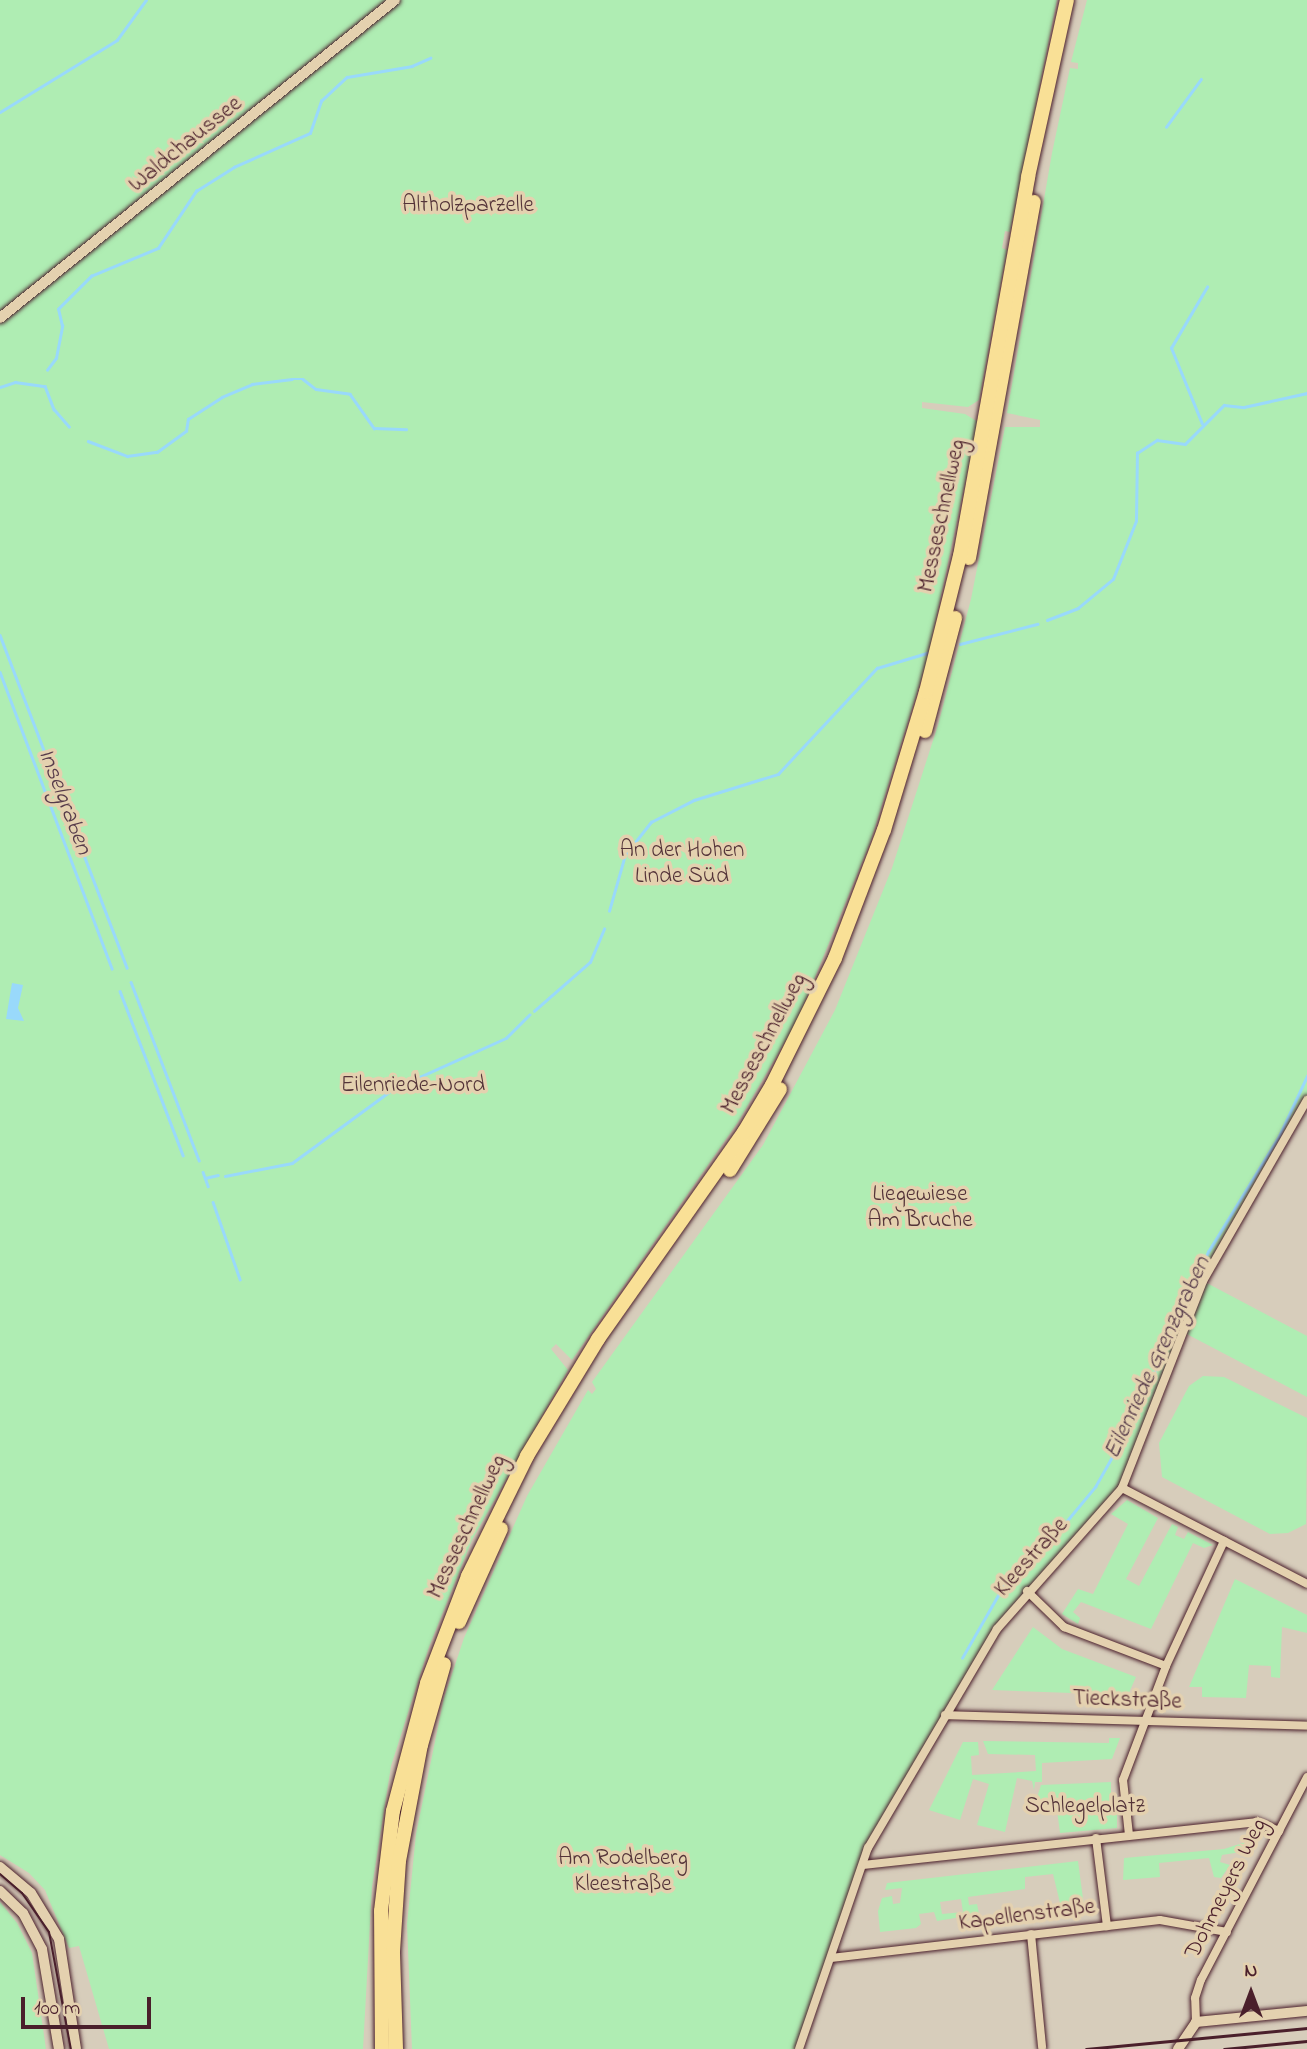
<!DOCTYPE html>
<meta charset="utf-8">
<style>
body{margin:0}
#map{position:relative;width:1307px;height:2049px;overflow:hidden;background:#d7cdbb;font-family:"Indie Flower",sans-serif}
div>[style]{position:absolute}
.green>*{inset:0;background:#afedb3}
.water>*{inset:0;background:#99d9fb}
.stream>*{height:2.5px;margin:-1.25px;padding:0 1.25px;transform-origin:1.25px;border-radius:1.25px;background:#99d9fb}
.roads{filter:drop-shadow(0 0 2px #4a1f2b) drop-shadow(0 0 2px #4a1f2b)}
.minor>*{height:8px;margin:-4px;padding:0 4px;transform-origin:4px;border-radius:4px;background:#e4d1af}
.tertiary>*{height:10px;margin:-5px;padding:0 5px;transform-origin:5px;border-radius:5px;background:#e4d1af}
.trunk>*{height:14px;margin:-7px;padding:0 7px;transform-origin:7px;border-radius:7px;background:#f9e096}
.tram>*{height:2px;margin:-1px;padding:0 1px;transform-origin:1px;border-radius:1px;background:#4a1f2b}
.rail>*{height:2.5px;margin:-1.25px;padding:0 1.25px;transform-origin:1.25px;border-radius:1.25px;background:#4a1f2b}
span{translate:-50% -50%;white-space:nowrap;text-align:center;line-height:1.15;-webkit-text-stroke:7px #e4d1af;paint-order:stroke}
.street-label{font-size:23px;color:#4a1f2b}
.park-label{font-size:23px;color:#543439}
.water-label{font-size:24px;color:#563b4a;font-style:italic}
.north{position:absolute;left:1216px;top:1958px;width:70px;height:70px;-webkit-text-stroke:5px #e4d1af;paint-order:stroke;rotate:0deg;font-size:19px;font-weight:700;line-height:28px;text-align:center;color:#4a1f2b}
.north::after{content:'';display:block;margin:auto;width:24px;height:32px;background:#4a1f2b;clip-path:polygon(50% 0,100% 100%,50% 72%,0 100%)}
.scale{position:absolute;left:21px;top:1997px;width:130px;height:32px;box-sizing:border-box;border:4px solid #4a1f2b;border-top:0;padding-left:9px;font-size:21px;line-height:24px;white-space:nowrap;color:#4a1f2b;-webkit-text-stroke:5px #e4d1af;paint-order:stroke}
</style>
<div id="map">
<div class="green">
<i style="clip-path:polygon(0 0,1057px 0,1010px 232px,1005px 231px,1002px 248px,1007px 250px,979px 400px,968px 407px,922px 402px,922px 408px,965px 414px,978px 422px,927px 661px,870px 843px,797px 1021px,738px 1122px,572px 1360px,556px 1344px,551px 1349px,568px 1370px,472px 1540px,429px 1647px,391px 1766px,372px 1887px,363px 2049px,109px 2049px,79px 1946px,69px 1948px,45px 1890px,29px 1873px,0 1855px)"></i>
<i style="clip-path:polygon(1087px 0,1307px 0,1307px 1100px,1203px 1281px,1307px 1336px,1307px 1397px,1181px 1331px,1127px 1477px,1011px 1609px,869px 1848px,799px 2049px,412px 2049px,407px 1924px,416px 1834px,444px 1698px,464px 1638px,527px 1496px,588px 1390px,592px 1394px,596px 1389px,592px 1382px,763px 1145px,835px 1010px,892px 868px,938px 725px,971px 599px,1005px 427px,1040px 427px,1040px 420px,1007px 413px,1052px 153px,1070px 68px,1078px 69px,1078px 63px,1071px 62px)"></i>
<i style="clip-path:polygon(1203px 1376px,1224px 1377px,1307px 1418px,1306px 1524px,1288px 1533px,1270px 1534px,1162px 1477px,1159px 1443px,1189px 1386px)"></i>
<i style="clip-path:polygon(1127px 1500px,1158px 1518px,1126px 1579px,1139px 1586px,1172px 1524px,1178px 1527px,1175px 1535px,1184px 1539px,1188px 1532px,1213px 1545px,1204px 1548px,1193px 1543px,1151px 1629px,1081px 1602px,1073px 1612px,1080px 1618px,1078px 1624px,1062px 1614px,1078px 1589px,1093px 1594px,1128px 1524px,1111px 1514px)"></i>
<i style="clip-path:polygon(1235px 1579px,1307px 1615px,1307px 1633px,1282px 1627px,1280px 1678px,1271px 1677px,1271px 1666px,1249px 1665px,1246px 1698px,1202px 1697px,1202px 1687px,1189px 1687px)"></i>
<i style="clip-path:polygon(1033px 1627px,1062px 1649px,1136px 1677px,1128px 1695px,992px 1690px)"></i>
<i style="clip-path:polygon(1109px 1738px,1120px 1738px,1112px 1759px,1042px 1763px,1042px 1782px,1035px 1782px,1034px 1790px,1032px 1781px,1017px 1778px,1005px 1832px,977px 1825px,989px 1784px,973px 1779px,960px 1820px,929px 1810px,963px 1742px,978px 1742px,979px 1755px,971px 1756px,972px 1775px,1036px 1771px,1035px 1755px,988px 1754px,983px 1741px,1109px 1743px)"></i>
<i style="clip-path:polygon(1111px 1782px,1111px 1797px,1117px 1797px,1117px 1828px,1060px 1833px,1057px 1810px,1032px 1813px,1041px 1785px)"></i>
<i style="clip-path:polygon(1246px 1842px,1247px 1851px,1222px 1855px,1220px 1862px,1230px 1865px,1221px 1878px,1214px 1877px,1209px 1858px,1159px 1863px,1160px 1877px,1123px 1880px,1124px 1858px,1224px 1849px)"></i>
<i style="clip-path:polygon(evenodd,1078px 1861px,1084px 1906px,1061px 1907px,1053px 1874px,1025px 1877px,1025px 1889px,968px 1897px,969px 1905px,977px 1904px,979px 1914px,937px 1921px,934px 1912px,919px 1914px,921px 1924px,916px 1928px,880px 1932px,878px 1911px,882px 1898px,892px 1896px,893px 1904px,900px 1903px,902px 1888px,885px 1890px,887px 1883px,1078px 1861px,961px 1899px,963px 1912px,942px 1914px,940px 1902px,961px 1899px)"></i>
<i style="clip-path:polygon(0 1902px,17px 1923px,32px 1953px,46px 2049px,0 2049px)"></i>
</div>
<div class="water">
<i style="clip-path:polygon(12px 983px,23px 985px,18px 1008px,24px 1021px,6px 1019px)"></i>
</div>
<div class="stream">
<i style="left:0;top:112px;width:137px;rotate:-31.6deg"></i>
<i style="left:117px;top:40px;width:49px;rotate:-54.1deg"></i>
<i style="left:1166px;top:127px;width:59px;rotate:-53.9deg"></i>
<i style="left:47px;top:370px;width:15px;rotate:-53deg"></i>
<i style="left:56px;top:358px;width:33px;rotate:-79deg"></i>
<i style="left:62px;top:326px;width:17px;rotate:-103deg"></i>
<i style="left:58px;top:309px;width:47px;rotate:-45deg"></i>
<i style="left:91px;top:276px;width:73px;rotate:-22.7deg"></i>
<i style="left:158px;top:248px;width:69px;rotate:-56.3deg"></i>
<i style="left:196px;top:191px;width:45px;rotate:-32.3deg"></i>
<i style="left:234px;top:167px;width:83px;rotate:-24.1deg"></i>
<i style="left:310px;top:133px;width:34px;rotate:-71deg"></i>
<i style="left:321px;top:101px;width:35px;rotate:-43deg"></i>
<i style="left:347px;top:77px;width:66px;rotate:-9.6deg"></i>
<i style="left:412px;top:66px;width:20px;rotate:-24deg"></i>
<i style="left:0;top:387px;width:16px;rotate:-18deg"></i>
<i style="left:15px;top:382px;width:30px;rotate:8deg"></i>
<i style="left:45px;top:386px;width:25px;rotate:69deg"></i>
<i style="left:54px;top:409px;width:23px;rotate:49deg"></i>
<i style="left:1202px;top:424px;width:82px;rotate:-112.2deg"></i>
<i style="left:1171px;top:348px;width:71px;rotate:-59.5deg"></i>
<i style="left:88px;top:441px;width:42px;rotate:21deg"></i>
<i style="left:127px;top:456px;width:30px;rotate:-8deg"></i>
<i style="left:157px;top:452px;width:36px;rotate:-36deg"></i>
<i style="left:186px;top:431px;width:12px;rotate:-81deg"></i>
<i style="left:188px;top:419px;width:40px;rotate:-32.9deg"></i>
<i style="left:222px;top:397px;width:33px;rotate:-23deg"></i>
<i style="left:252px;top:384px;width:40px;rotate:-7.1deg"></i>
<i style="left:292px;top:379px;width:11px"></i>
<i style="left:303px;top:379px;width:16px;rotate:38deg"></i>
<i style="left:316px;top:389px;width:34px;rotate:8deg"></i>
<i style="left:350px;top:394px;width:42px;rotate:54.8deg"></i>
<i style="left:374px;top:428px;width:32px;rotate:2deg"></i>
<i style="left:1047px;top:620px;width:33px;rotate:-21deg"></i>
<i style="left:1078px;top:608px;width:45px;rotate:-39.6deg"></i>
<i style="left:1113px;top:579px;width:62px;rotate:-68.4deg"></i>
<i style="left:1136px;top:521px;width:68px;rotate:-89.2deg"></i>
<i style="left:1137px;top:453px;width:24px;rotate:-33deg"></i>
<i style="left:1157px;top:440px;width:28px;rotate:8deg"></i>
<i style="left:1185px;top:444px;width:55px;rotate:-45deg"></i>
<i style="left:1224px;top:405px;width:20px;rotate:6deg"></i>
<i style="left:1244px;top:407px;width:65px;rotate:-12.5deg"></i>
<i style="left:0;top:635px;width:356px;rotate:69.1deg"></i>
<i style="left:960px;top:644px;width:80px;rotate:-14.6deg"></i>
<i style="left:0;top:672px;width:317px;rotate:69.3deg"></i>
<i style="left:609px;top:911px;width:58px;rotate:-74.1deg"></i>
<i style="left:625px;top:855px;width:42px;rotate:-51.8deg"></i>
<i style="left:651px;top:822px;width:48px;rotate:-27.1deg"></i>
<i style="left:694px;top:800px;width:88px;rotate:-17.2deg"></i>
<i style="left:778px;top:774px;width:145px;rotate:-47deg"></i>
<i style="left:877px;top:668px;width:55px;rotate:-16.8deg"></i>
<i style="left:131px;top:982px;width:191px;rotate:69.1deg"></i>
<i style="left:120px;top:991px;width:176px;rotate:69deg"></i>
<i style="left:534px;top:1011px;width:74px;rotate:-41.2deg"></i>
<i style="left:590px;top:962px;width:36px;rotate:-67deg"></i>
<i style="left:203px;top:1172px;width:15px;rotate:70deg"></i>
<i style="left:225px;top:1176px;width:68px;rotate:-11deg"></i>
<i style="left:292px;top:1163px;width:125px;rotate:-36.2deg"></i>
<i style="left:393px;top:1089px;width:124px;rotate:-24.3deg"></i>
<i style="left:506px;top:1038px;width:33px;rotate:-45deg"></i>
<i style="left:205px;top:1178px;width:13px;rotate:-13deg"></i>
<i style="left:213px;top:1202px;width:82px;rotate:70.7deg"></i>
<i style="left:962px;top:1658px;width:84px;rotate:-60.1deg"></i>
<i style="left:1004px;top:1585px;width:50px;rotate:-41.7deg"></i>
<i style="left:1041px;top:1552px;width:85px;rotate:-50.3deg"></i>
<i style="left:1095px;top:1487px;width:79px;rotate:-60.5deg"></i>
<i style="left:1134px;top:1418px;width:182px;rotate:-66deg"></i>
<i style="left:1208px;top:1252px;width:136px;rotate:-58.5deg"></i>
<i style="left:1279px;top:1136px;width:66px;rotate:-65deg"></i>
</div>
<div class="roads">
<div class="minor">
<i style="left:1122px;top:1488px;width:208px;rotate:27.4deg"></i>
<i style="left:1027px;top:1591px;width:52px;rotate:44.2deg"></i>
<i style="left:1064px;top:1627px;width:109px;rotate:20.9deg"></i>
<i style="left:945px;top:1715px;width:362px;rotate:1.7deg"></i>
<i style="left:1129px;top:1835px;width:55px;rotate:-96.2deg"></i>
<i style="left:1123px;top:1780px;width:122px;rotate:-69.3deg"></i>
<i style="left:1166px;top:1666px;width:138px;rotate:-65.1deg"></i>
<i style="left:1096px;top:1838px;width:89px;rotate:82.9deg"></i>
<i style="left:863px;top:1865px;width:395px;rotate:-6.2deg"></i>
<i style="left:1256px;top:1822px;width:25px;rotate:21deg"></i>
<i style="left:1031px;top:1934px;width:114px;rotate:84.4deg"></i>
<i style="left:831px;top:1958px;width:331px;rotate:-6.6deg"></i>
<i style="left:1160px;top:1920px;width:68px;rotate:10.2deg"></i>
<i style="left:1196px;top:2022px;width:24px;rotate:-92deg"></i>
<i style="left:1195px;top:1998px;width:19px;rotate:-72deg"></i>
<i style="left:1201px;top:1980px;width:229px;rotate:-62.4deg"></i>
<i style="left:799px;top:2049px;width:213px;rotate:-71.1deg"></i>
<i style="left:868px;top:1848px;width:254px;rotate:-59.5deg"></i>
<i style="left:997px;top:1629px;width:188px;rotate:-48.4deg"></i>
<i style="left:1122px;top:1488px;width:222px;rotate:-68.6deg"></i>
<i style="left:1203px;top:1281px;width:209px;rotate:-60.1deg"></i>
</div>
<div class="tertiary">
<i style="left:0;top:318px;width:507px;rotate:-38.84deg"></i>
<i style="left:0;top:1867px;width:40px;rotate:40deg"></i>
<i style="left:31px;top:1893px;width:54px;rotate:58.7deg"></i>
<i style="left:59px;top:1939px;width:111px;rotate:81.2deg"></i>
<i style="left:0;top:1891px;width:32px;rotate:44deg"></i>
<i style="left:23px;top:1913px;width:41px;rotate:62.2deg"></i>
<i style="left:42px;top:1949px;width:101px;rotate:80.4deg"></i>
<i style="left:1178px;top:2049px;width:32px;rotate:-56deg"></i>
<i style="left:1196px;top:2022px;width:112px;rotate:-5.7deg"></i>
</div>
<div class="trunk">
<i style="left:969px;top:558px;width:362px;rotate:-79.7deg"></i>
<i style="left:925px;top:731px;width:117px;rotate:-75.1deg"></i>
<i style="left:730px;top:1170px;width:95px;rotate:-58.3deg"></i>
<i style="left:459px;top:1622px;width:102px;rotate:-65.7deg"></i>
<i style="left:382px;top:2049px;width:138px;rotate:-90.4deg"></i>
<i style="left:381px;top:1911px;width:101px;rotate:-83.2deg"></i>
<i style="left:393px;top:1811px;width:132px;rotate:-75.1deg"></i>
<i style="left:427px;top:1683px;width:115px;rotate:-69deg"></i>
<i style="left:468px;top:1576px;width:134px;rotate:-63.8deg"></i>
<i style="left:527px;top:1456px;width:137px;rotate:-58.7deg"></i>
<i style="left:598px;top:1339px;width:253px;rotate:-54.8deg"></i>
<i style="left:744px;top:1132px;width:55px;rotate:-59.2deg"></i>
<i style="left:772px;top:1085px;width:142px;rotate:-63.6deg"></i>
<i style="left:835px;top:958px;width:137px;rotate:-69.1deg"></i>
<i style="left:884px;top:830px;width:144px;rotate:-73.1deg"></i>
<i style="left:926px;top:692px;width:140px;rotate:-76deg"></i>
<i style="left:960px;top:556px;width:385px;rotate:-79.8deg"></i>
<i style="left:1028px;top:177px;width:181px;rotate:-77.6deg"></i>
<i style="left:396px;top:2049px;width:98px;rotate:-91.8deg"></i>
<i style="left:393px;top:1951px;width:90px;rotate:-86.2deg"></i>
<i style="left:399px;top:1861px;width:118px;rotate:-79.3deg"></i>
<i style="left:421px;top:1745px;width:84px;rotate:-74.1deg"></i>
</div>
</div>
<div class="tram">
<i style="left:0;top:1874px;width:29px;rotate:41deg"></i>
<i style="left:22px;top:1893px;width:47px;rotate:55.3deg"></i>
<i style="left:49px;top:1932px;width:119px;rotate:79.4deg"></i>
</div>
<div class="rail">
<i style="left:1086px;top:2049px;width:222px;rotate:-5.4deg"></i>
<i style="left:1224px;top:2049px;width:83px;rotate:-5.5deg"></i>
</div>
<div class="street-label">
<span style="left:186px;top:145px;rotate:-39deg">Waldchaussee</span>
<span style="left:943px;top:516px;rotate:-78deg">Messeschnellweg</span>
<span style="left:765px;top:1044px;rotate:-62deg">Messeschnellweg</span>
<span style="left:468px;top:1527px;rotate:-65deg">Messeschnellweg</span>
<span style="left:1032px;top:1558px;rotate:-48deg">Kleestraße</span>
<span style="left:1127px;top:1701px;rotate:2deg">Tieckstraße</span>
<span style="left:1227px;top:1889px;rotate:-63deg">Dohmeyers Weg</span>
<span style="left:1027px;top:1916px;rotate:-7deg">Kapellenstraße</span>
</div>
<div class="park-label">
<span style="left:468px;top:206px">Altholzparzelle</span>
<span style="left:682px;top:864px">An der Hohen<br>Linde Süd</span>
<span style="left:413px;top:1086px">Eilenriede-Nord</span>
<span style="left:920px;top:1208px">Liegewiese<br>Am Bruche</span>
<span style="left:1085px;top:1807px">Schlegelplatz</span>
<span style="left:623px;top:1872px">Am Rodelberg<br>Kleestraße</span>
</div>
<div class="water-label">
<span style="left:64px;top:802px;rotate:69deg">Inselgraben</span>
<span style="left:1158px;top:1358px;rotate:-65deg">Eilenriede Grenzgraben</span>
</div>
<div class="north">N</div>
<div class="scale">100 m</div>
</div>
